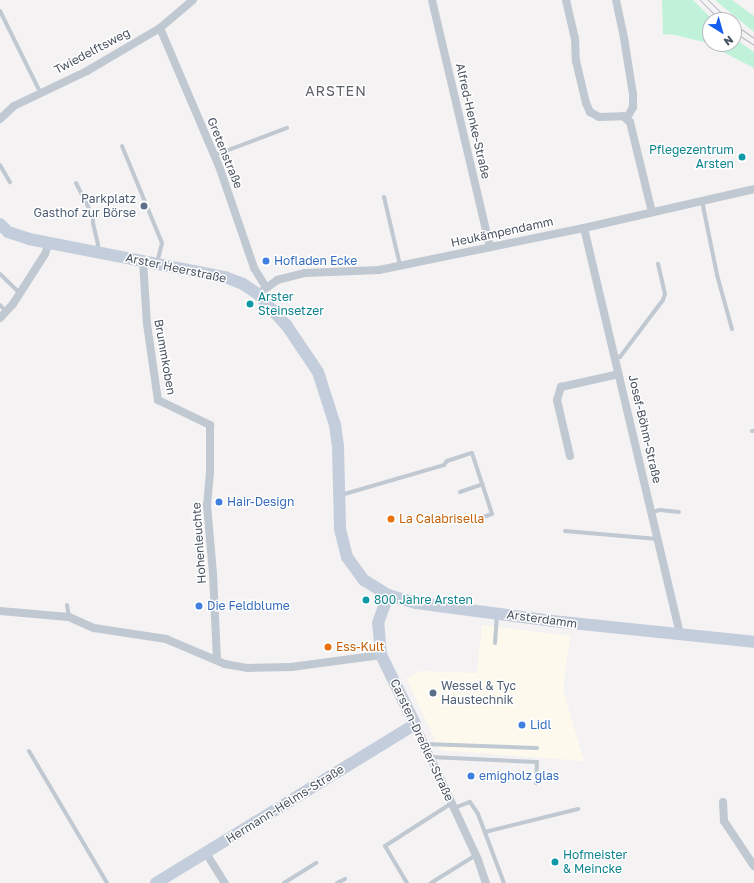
<!DOCTYPE html>
<meta charset="utf-8">
<style>
body{margin:0}
#map{position:relative;width:754px;height:883px;overflow:hidden;background:#f4f2f2;font-family:"Golos Text",sans-serif}
div>[style]{position:absolute}
.commercial>*{inset:0;background:#fdfaed}
.green>*{inset:0;background:#c0f2d9}
.lane>*{height:4px;margin:-2px;padding:0 2px;transform-origin:2px;border-radius:2px;background:#c0c8d2}
.street>*{height:8px;margin:-4px;padding:0 4px;transform-origin:4px;border-radius:4px;background:#c0c8d2}
.secondary>*{height:12px;margin:-6px;padding:0 6px;transform-origin:6px;border-radius:6px;background:#c4cddb}
.tram>*{height:1px;margin:-0.5px;padding:0 0.5px;transform-origin:0.5px;border-radius:0.5px;background:#b4b6bd}
.dots>*{width:11px;height:11px;translate:-50% -50%;box-sizing:border-box;border:2px solid #fff;border-radius:50%}
span{translate:-50% -50%;white-space:nowrap;text-align:center;line-height:1.15;-webkit-text-stroke:3px #fff;paint-order:stroke}
.street-label{font-size:12px;color:#495361}
.culture-label{font-size:12px;color:#0d838f}
.right{translate:-100% -50%;text-align:right}
.left{translate:0 -50%;text-align:left}
.service-label{font-size:12px;color:#4e5e75}
.shop-label{font-size:12px;color:#366cbe}
.food-label{font-size:12px;color:#c56008}
.quarter-label{font-size:14px;color:#5e6167;letter-spacing:1px}
.north{position:absolute;left:702px;top:12px;width:40px;height:40px;box-sizing:border-box;background:#fff;border:1px solid #b6bac0;border-radius:50%;rotate:143deg;font-size:11px;font-weight:700;line-height:16px;text-align:center;color:#495361}
.north::after{content:'';display:block;margin:auto;width:14px;height:18px;background:#135dee;clip-path:polygon(50% 0,100% 100%,50% 72%,0 100%)}
</style>
<div id="map">
<div class="commercial">
<i style="clip-path:polygon(482px 625px,570px 636px,563px 690px,584px 761px,440px 750px,406px 678px,420px 671px,477px 673px)"></i>
</div>
<div class="green">
<i style="clip-path:polygon(662px 0,693px 0,713px 20px,710px 20px,710px 44px,734px 44px,734px 38px,754px 52px,754px 68px,704px 42px,675px 35px,663px 34px)"></i>
<i style="clip-path:polygon(715px 0,732px 0,754px 16px,754px 32px)"></i>
</div>
<div class="lane">
<i style="left:0;top:11px;width:90px;rotate:63.7deg"></i>
<i style="left:122px;top:146px;width:105px;rotate:67.6deg"></i>
<i style="left:162px;top:243px;width:21px;rotate:104deg"></i>
<i style="left:215px;top:155px;width:77px;rotate:-20.6deg"></i>
<i style="left:0;top:165px;width:20px;rotate:60deg"></i>
<i style="left:76px;top:183px;width:38px;rotate:63deg"></i>
<i style="left:93px;top:217px;width:6px;rotate:90deg"></i>
<i style="left:93px;top:223px;width:23px;rotate:77deg"></i>
<i style="left:98px;top:245px;width:6px;rotate:108deg"></i>
<i style="left:384px;top:197px;width:70px;rotate:76.8deg"></i>
<i style="left:702px;top:201px;width:76px;rotate:78.5deg"></i>
<i style="left:717px;top:275px;width:56px;rotate:74.5deg"></i>
<i style="left:0;top:274px;width:28px;rotate:44deg"></i>
<i style="left:0;top:305px;width:9px;rotate:49deg"></i>
<i style="left:615px;top:358px;width:5px;rotate:-11deg"></i>
<i style="left:620px;top:357px;width:71px;rotate:-53deg"></i>
<i style="left:663px;top:300px;width:6px;rotate:-72deg"></i>
<i style="left:665px;top:294px;width:31px;rotate:-103deg"></i>
<i style="left:752px;top:431px;width:2px"></i>
<i style="left:460px;top:492px;width:24px;rotate:-19deg"></i>
<i style="left:341px;top:495px;width:107px;rotate:-16.2deg"></i>
<i style="left:444px;top:465px;width:5px;rotate:-53deg"></i>
<i style="left:447px;top:461px;width:26px;rotate:-18deg"></i>
<i style="left:472px;top:453px;width:64px;rotate:71.8deg"></i>
<i style="left:492px;top:514px;width:19px;rotate:162deg"></i>
<i style="left:652px;top:512px;width:8px;rotate:-14deg"></i>
<i style="left:660px;top:510px;width:19px;rotate:6deg"></i>
<i style="left:565px;top:531px;width:93px;rotate:4.9deg"></i>
<i style="left:67px;top:605px;width:12px;rotate:81deg"></i>
<i style="left:495px;top:643px;width:27px;rotate:-86deg"></i>
<i style="left:425px;top:744px;width:112px;rotate:2deg"></i>
<i style="left:29px;top:751px;width:153px;rotate:59.4deg"></i>
<i style="left:431px;top:757px;width:106px;rotate:2.7deg"></i>
<i style="left:537px;top:762px;width:21px;rotate:93deg"></i>
<i style="left:454px;top:808px;width:17px;rotate:-21deg"></i>
<i style="left:470px;top:802px;width:14px;rotate:56deg"></i>
<i style="left:478px;top:814px;width:74px;rotate:69.4deg"></i>
<i style="left:485px;top:832px;width:96px;rotate:-13.9deg"></i>
<i style="left:284px;top:883px;width:38px;rotate:-32deg"></i>
<i style="left:337px;top:883px;width:9px;rotate:-27deg"></i>
<i style="left:407px;top:883px;width:43px;rotate:-120.7deg"></i>
<i style="left:385px;top:846px;width:80px;rotate:-32.7deg"></i>
<i style="left:431px;top:883px;width:53px;rotate:-31.9deg"></i>
</div>
<div class="street">
<i style="left:432px;top:0;width:254px;rotate:76.8deg"></i>
<i style="left:566px;top:0;width:39px;rotate:77deg"></i>
<i style="left:575px;top:38px;width:23px;rotate:88deg"></i>
<i style="left:576px;top:61px;width:43px;rotate:76.6deg"></i>
<i style="left:586px;top:103px;width:10px;rotate:66deg"></i>
<i style="left:590px;top:112px;width:10px;rotate:29deg"></i>
<i style="left:599px;top:117px;width:24px;rotate:-2deg"></i>
<i style="left:623px;top:116px;width:9px;rotate:41deg"></i>
<i style="left:630px;top:122px;width:93px;rotate:76.3deg"></i>
<i style="left:616px;top:0;width:39px;rotate:78deg"></i>
<i style="left:624px;top:38px;width:57px;rotate:80.9deg"></i>
<i style="left:633px;top:94px;width:13px;rotate:90deg"></i>
<i style="left:633px;top:107px;width:13px;rotate:119deg"></i>
<i style="left:160px;top:28px;width:153px;rotate:66.9deg"></i>
<i style="left:220px;top:169px;width:105px;rotate:71deg"></i>
<i style="left:254px;top:268px;width:22px;rotate:58deg"></i>
<i style="left:0;top:119px;width:19px;rotate:-43deg"></i>
<i style="left:14px;top:106px;width:81px;rotate:-25.6deg"></i>
<i style="left:87px;top:71px;width:85px;rotate:-30.5deg"></i>
<i style="left:160px;top:28px;width:43px;rotate:-40.3deg"></i>
<i style="left:584px;top:228px;width:418px;rotate:76.7deg"></i>
<i style="left:143px;top:261px;width:63px;rotate:86.4deg"></i>
<i style="left:147px;top:324px;width:77px;rotate:81.8deg"></i>
<i style="left:158px;top:400px;width:58px;rotate:25.7deg"></i>
<i style="left:210px;top:425px;width:47px;rotate:90deg"></i>
<i style="left:210px;top:472px;width:33px;rotate:95deg"></i>
<i style="left:207px;top:505px;width:68px;rotate:85deg"></i>
<i style="left:213px;top:573px;width:87px;rotate:87.4deg"></i>
<i style="left:258px;top:294px;width:24px;rotate:-36deg"></i>
<i style="left:277px;top:280px;width:29px;rotate:-14deg"></i>
<i style="left:305px;top:273px;width:74px;rotate:-2.3deg"></i>
<i style="left:379px;top:270px;width:209px;rotate:-11.6deg"></i>
<i style="left:584px;top:228px;width:174px;rotate:-12.9deg"></i>
<i style="left:0;top:318px;width:19px;rotate:-47deg"></i>
<i style="left:13px;top:304px;width:59px;rotate:-57.4deg"></i>
<i style="left:45px;top:254px;width:12px;rotate:-70deg"></i>
<i style="left:570px;top:456px;width:57px;rotate:-103.1deg"></i>
<i style="left:557px;top:400px;width:14px;rotate:-73deg"></i>
<i style="left:561px;top:387px;width:59px;rotate:-12.6deg"></i>
<i style="left:0;top:611px;width:69px;rotate:5deg"></i>
<i style="left:69px;top:617px;width:27px;rotate:24deg"></i>
<i style="left:94px;top:628px;width:73px;rotate:8.7deg"></i>
<i style="left:166px;top:639px;width:64px;rotate:23deg"></i>
<i style="left:225px;top:664px;width:22px;rotate:10deg"></i>
<i style="left:247px;top:668px;width:44px;rotate:-1.3deg"></i>
<i style="left:291px;top:667px;width:91px;rotate:-7.6deg"></i>
<i style="left:415px;top:724px;width:150px;rotate:65.1deg"></i>
<i style="left:478px;top:860px;width:24px;rotate:71deg"></i>
<i style="left:723px;top:802px;width:19px;rotate:87deg"></i>
<i style="left:724px;top:821px;width:54px;rotate:56.3deg"></i>
<i style="left:206px;top:853px;width:36px;rotate:58deg"></i>
</div>
<div class="secondary">
<i style="left:0;top:224px;width:11px;rotate:45deg"></i>
<i style="left:8px;top:232px;width:22px;rotate:18deg"></i>
<i style="left:29px;top:239px;width:200px;rotate:11deg"></i>
<i style="left:225px;top:277px;width:19px;rotate:21deg"></i>
<i style="left:243px;top:284px;width:18px;rotate:34deg"></i>
<i style="left:258px;top:294px;width:43px;rotate:47.8deg"></i>
<i style="left:287px;top:326px;width:55px;rotate:56deg"></i>
<i style="left:318px;top:372px;width:56px;rotate:72.2deg"></i>
<i style="left:335px;top:425px;width:21px;rotate:82deg"></i>
<i style="left:338px;top:446px;width:83px;rotate:88.6deg"></i>
<i style="left:340px;top:529px;width:29px;rotate:76deg"></i>
<i style="left:347px;top:557px;width:29px;rotate:54deg"></i>
<i style="left:364px;top:580px;width:28px;rotate:32deg"></i>
<i style="left:388px;top:595px;width:29px;rotate:16deg"></i>
<i style="left:416px;top:603px;width:137px;rotate:7.5deg"></i>
<i style="left:552px;top:621px;width:203px;rotate:5.9deg"></i>
<i style="left:156px;top:883px;width:304px;rotate:-31.5deg"></i>
<i style="left:415px;top:724px;width:77px;rotate:-116.2deg"></i>
<i style="left:381px;top:655px;width:32px;rotate:-95deg"></i>
<i style="left:378px;top:623px;width:30px;rotate:-70deg"></i>
</div>
<div class="tram">
<i style="left:700px;top:0;width:28px;rotate:45deg"></i>
<i style="left:708px;top:0;width:29px;rotate:44deg"></i>
<i style="left:734px;top:24px;width:24px;rotate:35deg"></i>
<i style="left:734px;top:32px;width:24px;rotate:33deg"></i>
</div>
<div class="dots">
<i style="left:742px;top:157px;background:#0f9aa8"></i>
<i style="left:144px;top:206px;background:#5c6f8a"></i>
<i style="left:266px;top:261px;background:#3f7fe0"></i>
<i style="left:250px;top:304px;background:#0f9aa8"></i>
<i style="left:219px;top:502px;background:#3f7fe0"></i>
<i style="left:391px;top:519px;background:#e8710a"></i>
<i style="left:366px;top:600px;background:#0f9aa8"></i>
<i style="left:199px;top:606px;background:#3f7fe0"></i>
<i style="left:328px;top:647px;background:#e8710a"></i>
<i style="left:433px;top:693px;background:#5c6f8a"></i>
<i style="left:522px;top:725px;background:#3f7fe0"></i>
<i style="left:471px;top:776px;background:#3f7fe0"></i>
<i style="left:555px;top:862px;background:#0f9aa8"></i>
</div>
<div class="street-label">
<span style="left:92px;top:51px;rotate:-28deg">Twiedelftsweg</span>
<span style="left:473px;top:121px;rotate:77deg">Alfred-Henke-Straße</span>
<span style="left:225px;top:153px;rotate:68deg">Gretenstraße</span>
<span style="left:502px;top:232px;rotate:-12deg">Heukämpendamm</span>
<span style="left:176px;top:268px;rotate:12deg">Arster Heerstraße</span>
<span style="left:165px;top:357px;rotate:80deg">Brummkoben</span>
<span style="left:645px;top:429px;rotate:77deg">Josef-Böhm-Straße</span>
<span style="left:199px;top:543px;rotate:-94deg">Hohenleuchte</span>
<span style="left:542px;top:619px;rotate:8deg">Arsterdamm</span>
<span style="left:422px;top:740px;rotate:65deg">Carsten-Dreßler-Straße</span>
<span style="left:285px;top:804px;rotate:-32deg">Hermann-Helms-Straße</span>
</div>
<div class="culture-label">
<span class="right" style="left:734px;top:157px">Pflegezentrum<br>Arsten</span>
<span class="left" style="left:258px;top:304px">Arster<br>Steinsetzer</span>
<span class="left" style="left:374px;top:600px">800 Jahre Arsten</span>
<span class="left" style="left:563px;top:862px">Hofmeister<br>&amp; Meincke</span>
</div>
<div class="service-label">
<span class="right" style="left:136px;top:206px">Parkplatz<br>Gasthof zur Börse</span>
<span class="left" style="left:441px;top:693px">Wessel &amp; Tyc<br>Haustechnik</span>
</div>
<div class="shop-label">
<span class="left" style="left:274px;top:261px">Hofladen Ecke</span>
<span class="left" style="left:227px;top:502px">Hair-Design</span>
<span class="left" style="left:207px;top:606px">Die Feldblume</span>
<span class="left" style="left:530px;top:725px">Lidl</span>
<span class="left" style="left:479px;top:776px">emigholz glas</span>
</div>
<div class="food-label">
<span class="left" style="left:399px;top:519px">La Calabrisella</span>
<span class="left" style="left:336px;top:647px">Ess-Kult</span>
</div>
<div class="quarter-label">
<span style="left:336px;top:91px">ARSTEN</span>
</div>
<div class="north">N</div>
</div>
